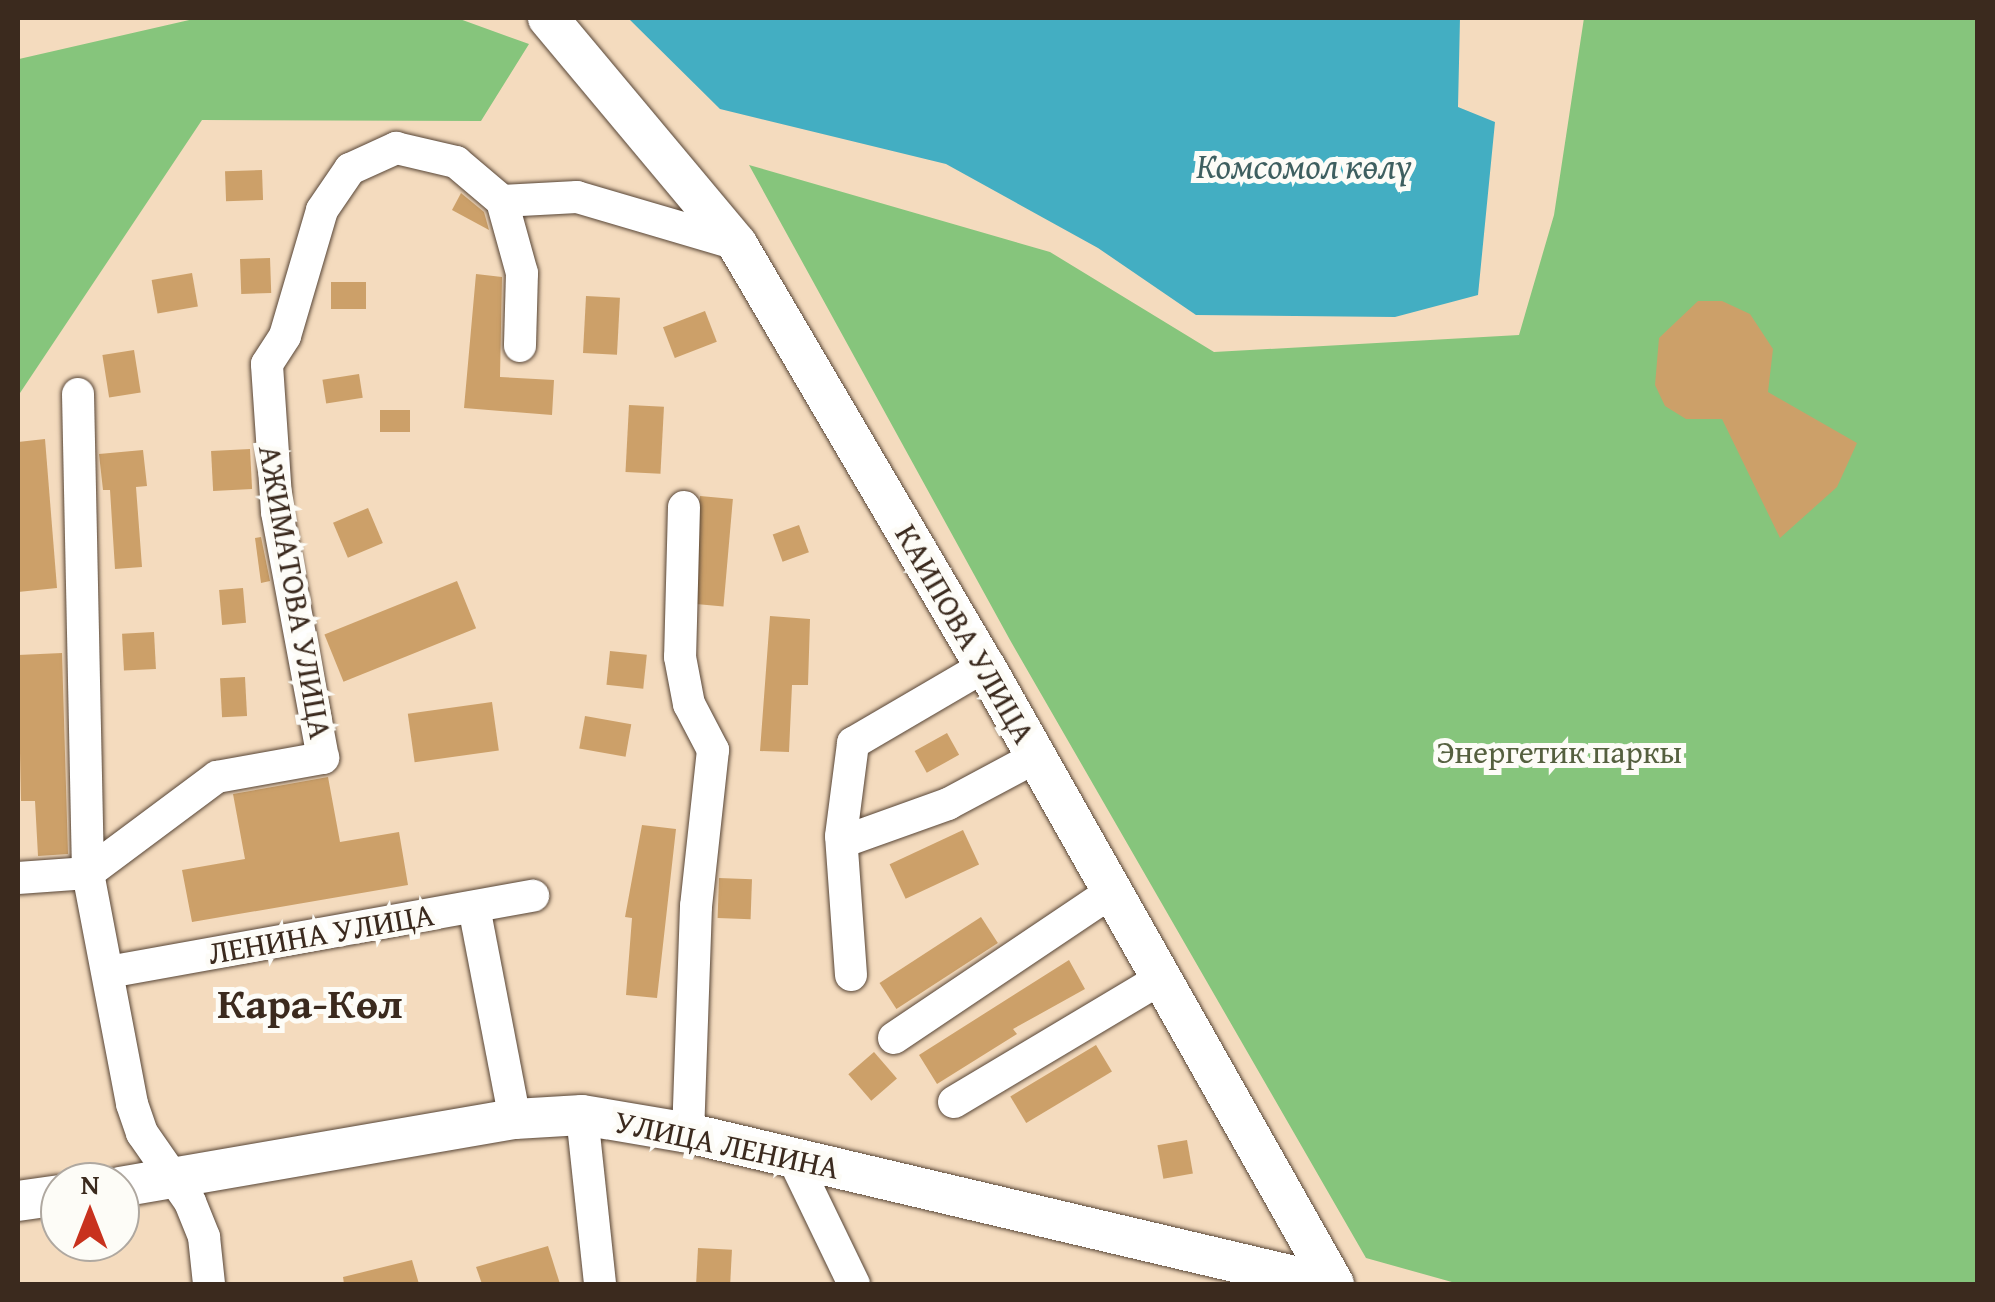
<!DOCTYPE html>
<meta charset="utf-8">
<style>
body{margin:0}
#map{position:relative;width:1995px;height:1302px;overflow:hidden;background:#f4dbbe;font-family:"Gentium Book Plus",serif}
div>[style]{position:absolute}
.green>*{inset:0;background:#86c57c}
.water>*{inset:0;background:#43aec2}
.building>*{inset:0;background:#cca069;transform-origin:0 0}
.roads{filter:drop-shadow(0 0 2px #574536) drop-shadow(0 0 2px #574536)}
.minor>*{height:32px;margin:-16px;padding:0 16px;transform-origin:16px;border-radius:16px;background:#fff}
.major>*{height:40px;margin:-20px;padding:0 20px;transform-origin:20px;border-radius:20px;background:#fff}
span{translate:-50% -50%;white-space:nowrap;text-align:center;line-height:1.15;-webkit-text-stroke:10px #fdfcf7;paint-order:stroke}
.street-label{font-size:32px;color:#3b2a1e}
.park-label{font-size:32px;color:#55603f}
.water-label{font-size:35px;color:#3e5f60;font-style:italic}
.district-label{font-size:42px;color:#3b2a1e;font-weight:700}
.frame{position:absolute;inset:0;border:20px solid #3b2a1e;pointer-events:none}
.north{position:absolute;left:40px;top:1162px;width:100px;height:100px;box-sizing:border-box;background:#fdfcf7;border:2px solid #afa8a0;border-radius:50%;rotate:0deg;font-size:28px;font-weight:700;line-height:40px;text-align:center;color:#3b2a1e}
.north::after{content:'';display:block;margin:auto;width:35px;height:45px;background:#c8321e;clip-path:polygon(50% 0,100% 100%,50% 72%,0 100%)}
</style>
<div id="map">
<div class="green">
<i style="clip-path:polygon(198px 18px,457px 18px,529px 44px,481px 121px,202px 120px,18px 396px,19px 59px)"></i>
<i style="clip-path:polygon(1584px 18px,1977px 18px,1977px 1284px,1459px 1284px,1366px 1258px,1010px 640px,749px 165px,1050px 252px,1214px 352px,1519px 335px,1554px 215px)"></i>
</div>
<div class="water">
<i style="clip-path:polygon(628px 18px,1460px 18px,1458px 107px,1495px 122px,1478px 295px,1395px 317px,1196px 315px,1098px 248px,946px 164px,720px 109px)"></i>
</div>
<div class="building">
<i style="left:262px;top:170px;width:30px;height:37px;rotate:88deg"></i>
<i style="clip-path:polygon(461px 193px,484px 212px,489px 230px,452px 210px)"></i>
<i style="left:270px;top:258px;width:35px;height:30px;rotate:88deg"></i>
<i style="left:192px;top:273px;width:34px;height:41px;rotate:80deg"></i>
<i style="clip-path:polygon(476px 274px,502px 277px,500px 377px,554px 380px,552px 415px,464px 408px)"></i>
<i style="left:331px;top:282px;width:35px;height:27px"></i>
<i style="left:586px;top:296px;width:34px;height:57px;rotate:3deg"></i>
<i style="clip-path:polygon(1698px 301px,1722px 301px,1750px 314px,1773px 349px,1768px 392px,1857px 443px,1837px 487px,1780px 538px,1722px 419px,1686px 419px,1665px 406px,1655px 385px,1659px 338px)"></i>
<i style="left:705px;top:311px;width:33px;height:45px;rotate:69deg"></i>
<i style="left:134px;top:350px;width:43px;height:32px;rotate:81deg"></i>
<i style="left:359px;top:374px;width:24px;height:37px;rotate:81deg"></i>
<i style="left:629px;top:405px;width:35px;height:67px;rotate:3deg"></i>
<i style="left:380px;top:410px;width:30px;height:22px"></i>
<i style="clip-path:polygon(45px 439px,57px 588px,18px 592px,18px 442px)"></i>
<i style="left:250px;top:449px;width:40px;height:39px;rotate:87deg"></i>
<i style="clip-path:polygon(143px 450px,147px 486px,136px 487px,142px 567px,115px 569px,110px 490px,103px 490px,99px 454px)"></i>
<i style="left:700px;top:496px;width:33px;height:108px;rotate:5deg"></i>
<i style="left:368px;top:508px;width:38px;height:38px;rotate:67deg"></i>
<i style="left:799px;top:525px;width:29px;height:28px;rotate:70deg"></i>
<i style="clip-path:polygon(261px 537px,270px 581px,261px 583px,255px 538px)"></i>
<i style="left:457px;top:581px;width:51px;height:143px;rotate:68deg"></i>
<i style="left:243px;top:588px;width:35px;height:24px;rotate:85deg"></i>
<i style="clip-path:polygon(770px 616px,810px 619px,808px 685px,792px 685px,789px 752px,760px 751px)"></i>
<i style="left:154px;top:632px;width:37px;height:32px;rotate:87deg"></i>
<i style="left:610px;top:651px;width:37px;height:34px;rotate:6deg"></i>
<i style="clip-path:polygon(62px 653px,68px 854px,38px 856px,35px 801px,21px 801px,18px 655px)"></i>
<i style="left:245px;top:677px;width:39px;height:25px;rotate:87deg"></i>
<i style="left:492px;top:702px;width:49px;height:85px;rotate:82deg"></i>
<i style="left:585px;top:716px;width:47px;height:33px;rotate:10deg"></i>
<i style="left:947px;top:733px;width:25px;height:37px;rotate:61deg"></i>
<i style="clip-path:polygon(328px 777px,340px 842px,399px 832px,408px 885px,192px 922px,182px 870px,245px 859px,233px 794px)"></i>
<i style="clip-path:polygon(642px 825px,676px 829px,657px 998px,626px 995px,632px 918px,625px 917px)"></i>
<i style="left:963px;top:830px;width:38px;height:81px;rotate:65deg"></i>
<i style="left:719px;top:878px;width:33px;height:40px;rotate:2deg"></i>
<i style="left:981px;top:917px;width:31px;height:121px;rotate:57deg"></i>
<i style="clip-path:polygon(1069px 960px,1085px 989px,1013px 1029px,1017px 1034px,937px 1084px,919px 1055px)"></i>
<i style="left:1096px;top:1045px;width:31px;height:100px;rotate:59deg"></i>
<i style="left:874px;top:1052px;width:35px;height:34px;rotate:49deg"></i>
<i style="left:1187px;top:1140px;width:34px;height:30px;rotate:80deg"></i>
<i style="clip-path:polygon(548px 1246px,560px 1284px,482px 1284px,476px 1267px)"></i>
<i style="left:698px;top:1248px;width:34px;height:36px;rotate:3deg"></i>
<i style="clip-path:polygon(412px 1260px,419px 1284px,344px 1284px,343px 1277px)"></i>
</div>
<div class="roads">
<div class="minor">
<i style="left:502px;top:201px;width:75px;rotate:-3.1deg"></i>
<i style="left:577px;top:197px;width:167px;rotate:16.4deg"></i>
<i style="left:78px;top:394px;width:479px;rotate:88.8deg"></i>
<i style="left:88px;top:873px;width:235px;rotate:79.2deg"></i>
<i style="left:132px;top:1104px;width:31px;rotate:71deg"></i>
<i style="left:142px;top:1133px;width:84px;rotate:55.2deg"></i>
<i style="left:190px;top:1202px;width:38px;rotate:68deg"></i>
<i style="left:204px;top:1237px;width:47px;rotate:83.9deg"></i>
<i style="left:684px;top:507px;width:150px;rotate:91.5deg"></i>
<i style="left:680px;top:657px;width:48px;rotate:79.2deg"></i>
<i style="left:689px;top:704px;width:52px;rotate:62.4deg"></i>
<i style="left:713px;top:750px;width:157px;rotate:96.2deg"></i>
<i style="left:696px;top:906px;width:227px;rotate:92deg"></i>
<i style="left:842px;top:842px;width:113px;rotate:-19.7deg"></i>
<i style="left:948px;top:804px;width:100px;rotate:-28.1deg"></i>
<i style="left:18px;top:878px;width:70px;rotate:-4.1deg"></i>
<i style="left:88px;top:873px;width:161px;rotate:-36.7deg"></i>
<i style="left:217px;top:777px;width:108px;rotate:-10.2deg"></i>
<i style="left:323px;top:758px;width:250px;rotate:-100.6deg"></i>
<i style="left:277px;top:512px;width:148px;rotate:-93.9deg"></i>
<i style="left:267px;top:364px;width:33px;rotate:-57deg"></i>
<i style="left:285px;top:336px;width:131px;rotate:-73.6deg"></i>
<i style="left:322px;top:210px;width:50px;rotate:-55.7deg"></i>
<i style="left:350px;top:169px;width:51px;rotate:-24.5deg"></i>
<i style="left:396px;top:148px;width:62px;rotate:13.1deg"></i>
<i style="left:456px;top:162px;width:60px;rotate:40.3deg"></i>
<i style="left:502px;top:201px;width:75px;rotate:74.5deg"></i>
<i style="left:522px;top:273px;width:73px;rotate:91.6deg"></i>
<i style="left:474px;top:907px;width:216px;rotate:79.1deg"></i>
<i style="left:109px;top:972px;width:431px;rotate:-10.2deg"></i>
<i style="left:851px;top:975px;width:139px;rotate:-94.1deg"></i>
<i style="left:841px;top:836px;width:94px;rotate:-82.6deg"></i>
<i style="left:853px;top:743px;width:153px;rotate:-30.3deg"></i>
<i style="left:894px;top:1038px;width:262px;rotate:-33.9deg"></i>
<i style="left:954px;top:1102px;width:240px;rotate:-30.8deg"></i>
<i style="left:582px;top:1115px;width:170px;rotate:83.9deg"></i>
<i style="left:793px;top:1158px;width:140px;rotate:64.2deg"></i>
</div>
<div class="major">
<i style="left:548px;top:18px;width:295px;rotate:50.1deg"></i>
<i style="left:737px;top:244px;width:489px;rotate:59.6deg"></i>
<i style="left:985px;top:666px;width:710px;rotate:60.55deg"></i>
<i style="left:120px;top:1187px;width:401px;rotate:-9.8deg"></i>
<i style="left:515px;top:1119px;width:67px;rotate:-3.4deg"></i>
<i style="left:582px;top:1115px;width:108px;rotate:9.6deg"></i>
<i style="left:688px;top:1133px;width:658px;rotate:13.28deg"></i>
<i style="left:18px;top:1201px;width:42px;rotate:-8.1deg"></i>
</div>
</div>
<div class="street-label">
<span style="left:295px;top:592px;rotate:80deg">АЖИМАТОВА УЛИЦА</span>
<span style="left:965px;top:634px;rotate:60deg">КАИПОВА УЛИЦА</span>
<span style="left:321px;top:934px;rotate:-10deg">ЛЕНИНА УЛИЦА</span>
<span style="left:727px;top:1145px;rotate:12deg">УЛИЦА ЛЕНИНА</span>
</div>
<div class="park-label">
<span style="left:1559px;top:752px">Энергетик паркы</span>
</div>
<div class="water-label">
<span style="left:1304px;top:166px">Комсомол көлү</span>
</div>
<div class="district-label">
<span style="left:310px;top:1003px">Кара-Көл</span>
</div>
<div class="frame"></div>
<div class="north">N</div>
</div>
